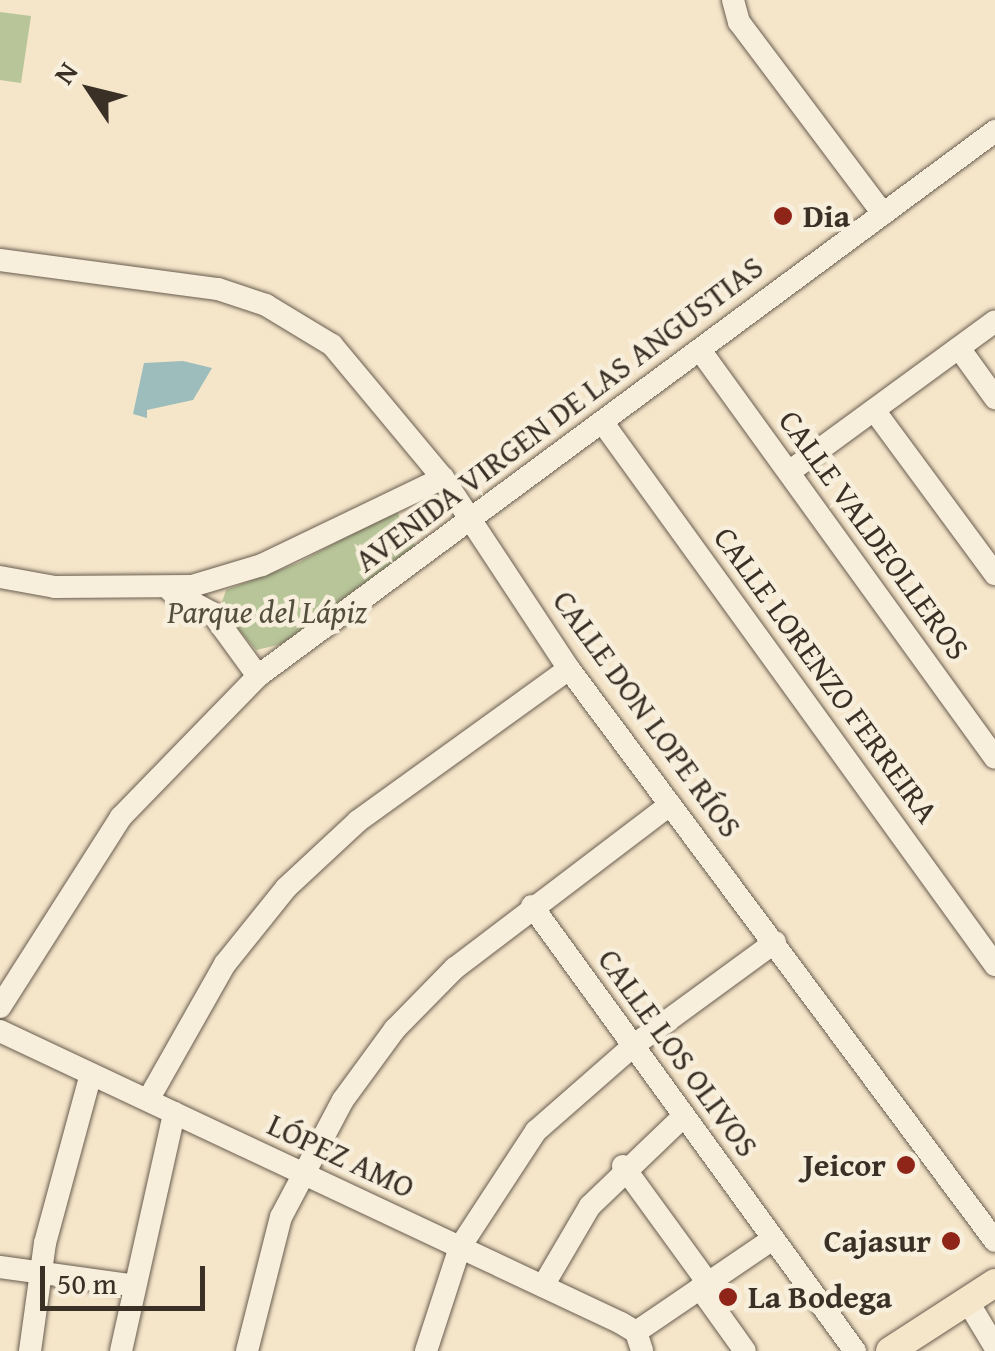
<!DOCTYPE html>
<meta charset="utf-8">
<style>
body{margin:0}
#map{position:relative;width:995px;height:1351px;overflow:hidden;background:#f5e5c9;font-family:"Gentium Book Plus",serif}
div>[style]{position:absolute}
.green>*{inset:0;background:#b8c599}
.water>*{inset:0;background:#9dbdbc}
.roads{filter:drop-shadow(0 0 2px #695d4f) drop-shadow(0 0 2px #695d4f)}
.minor>*{height:22px;margin:-11px;padding:0 11px;transform-origin:11px;border-radius:11px;background:#f8eedc}
.major>*{height:28px;margin:-14px;padding:0 14px;transform-origin:14px;border-radius:14px;background:#f5e5c9}
.dots>*{width:28px;height:28px;translate:-50% -50%;box-sizing:border-box;border:5px solid #f8eedc;border-radius:50%}
span{translate:-50% -50%;white-space:nowrap;text-align:center;line-height:1.15;-webkit-text-stroke:9px #f8eedc;paint-order:stroke}
.poi-label{font-size:32px;color:#3a3026;font-weight:700}
.left{translate:0 -50%;text-align:left}
.right{translate:-100% -50%;text-align:right}
.street-label{font-size:32px;color:#3a3026}
.park-label{font-size:32px;color:#534e3d;font-style:italic}
.north{position:absolute;left:40px;top:40px;width:100px;height:100px;-webkit-text-stroke:8px #f8eedc;paint-order:stroke;rotate:305deg;font-size:28px;font-weight:700;line-height:40px;text-align:center;color:#3a3026}
.north::after{content:'';display:block;margin:auto;width:35px;height:45px;background:#3a3026;clip-path:polygon(50% 0,100% 100%,50% 72%,0 100%)}
.scale{position:absolute;left:40px;top:1266px;width:165px;height:45px;box-sizing:border-box;border:5px solid #3a3026;border-top:0;padding-left:12px;font-size:30px;line-height:35px;white-space:nowrap;color:#3a3026;-webkit-text-stroke:8px #f8eedc;paint-order:stroke}
</style>
<div id="map">
<div class="green">
<i style="clip-path:polygon(0 12px,31px 16px,21px 83px,0 80px)"></i>
<i style="clip-path:polygon(396px 510px,415px 546px,282px 644px,256px 650px,220px 608px,226px 590px,298px 563px)"></i>
</div>
<div class="water">
<i style="clip-path:polygon(183px 361px,212px 368px,193px 400px,147px 410px,147px 418px,133px 414px,144px 363px)"></i>
</div>
<div class="roads">
<div class="minor">
<i style="left:733px;top:0;width:23px;rotate:75deg"></i>
<i style="left:739px;top:22px;width:240px;rotate:53.1deg"></i>
<i style="left:0;top:260px;width:220px;rotate:7.6deg"></i>
<i style="left:218px;top:289px;width:51px;rotate:18.4deg"></i>
<i style="left:266px;top:305px;width:77px;rotate:31.2deg"></i>
<i style="left:332px;top:345px;width:173px;rotate:50.2deg"></i>
<i style="left:443px;top:478px;width:229px;rotate:56.6deg"></i>
<i style="left:569px;top:669px;width:713px;rotate:53.32deg"></i>
<i style="left:959px;top:348px;width:62px;rotate:54.2deg"></i>
<i style="left:700px;top:350px;width:503px;rotate:54.13deg"></i>
<i style="left:874px;top:410px;width:204px;rotate:53.6deg"></i>
<i style="left:603px;top:423px;width:669px;rotate:54.12deg"></i>
<i style="left:789px;top:472px;width:255px;rotate:-36.2deg"></i>
<i style="left:0;top:577px;width:56px;rotate:10.3deg"></i>
<i style="left:55px;top:587px;width:137px;rotate:-0.4deg"></i>
<i style="left:192px;top:586px;width:73px;rotate:-16.7deg"></i>
<i style="left:262px;top:565px;width:201px;rotate:-25.7deg"></i>
<i style="left:171px;top:591px;width:47px;rotate:28.2deg"></i>
<i style="left:212px;top:613px;width:78px;rotate:53.9deg"></i>
<i style="left:532px;top:906px;width:550px;rotate:54.03deg"></i>
<i style="left:0;top:1007px;width:225px;rotate:-57.5deg"></i>
<i style="left:121px;top:817px;width:197px;rotate:-45.8deg"></i>
<i style="left:258px;top:676px;width:917px;rotate:-36.48deg"></i>
<i style="left:0;top:1031px;width:686px;rotate:25.18deg"></i>
<i style="left:621px;top:1323px;width:17px;rotate:31deg"></i>
<i style="left:636px;top:1332px;width:20px;rotate:72deg"></i>
<i style="left:148px;top:1100px;width:156px;rotate:-60.5deg"></i>
<i style="left:225px;top:964px;width:97px;rotate:-51.2deg"></i>
<i style="left:286px;top:888px;width:98px;rotate:-42.9deg"></i>
<i style="left:358px;top:821px;width:260px;rotate:-35.8deg"></i>
<i style="left:623px;top:1166px;width:145px;rotate:54deg"></i>
<i style="left:0;top:1267px;width:130px;rotate:7.9deg"></i>
<i style="left:543px;top:1286px;width:93px;rotate:-59.6deg"></i>
<i style="left:590px;top:1206px;width:130px;rotate:-43.8deg"></i>
<i style="left:700px;top:1288px;width:77px;rotate:54.5deg"></i>
<i style="left:968px;top:1302px;width:52px;rotate:59deg"></i>
<i style="left:636px;top:1332px;width:166px;rotate:-34.2deg"></i>
<i style="left:30px;top:1351px;width:109px;rotate:-82.1deg"></i>
<i style="left:45px;top:1243px;width:175px;rotate:-74.8deg"></i>
<i style="left:121px;top:1351px;width:244px;rotate:-77.4deg"></i>
<i style="left:247px;top:1351px;width:138px;rotate:-75.8deg"></i>
<i style="left:281px;top:1217px;width:132px;rotate:-62.1deg"></i>
<i style="left:343px;top:1100px;width:88px;rotate:-53.8deg"></i>
<i style="left:395px;top:1029px;width:86px;rotate:-45.5deg"></i>
<i style="left:455px;top:968px;width:270px;rotate:-37.2deg"></i>
<i style="left:426px;top:1351px;width:109px;rotate:-71.9deg"></i>
<i style="left:460px;top:1247px;width:139px;rotate:-56.8deg"></i>
<i style="left:536px;top:1131px;width:129px;rotate:-41.2deg"></i>
<i style="left:633px;top:1046px;width:176px;rotate:-36.2deg"></i>
</div>
<div class="major">
<i style="left:890px;top:1351px;width:125px;rotate:-32.9deg"></i>
</div>
</div>
<div class="dots">
<i style="left:783px;top:216px;background:#8f2418"></i>
<i style="left:906px;top:1165px;background:#8f2418"></i>
<i style="left:951px;top:1241px;background:#8f2418"></i>
<i style="left:728px;top:1297px;background:#8f2418"></i>
</div>
<div class="poi-label">
<span class="left" style="left:803px;top:216px">Dia</span>
<span class="right" style="left:886px;top:1165px">Jeicor</span>
<span class="right" style="left:931px;top:1241px">Cajasur</span>
<span class="left" style="left:748px;top:1297px">La Bodega</span>
</div>
<div class="street-label">
<span style="left:559px;top:414px;rotate:-37deg">AVENIDA VIRGEN DE LAS ANGUSTIAS</span>
<span style="left:874px;top:535px;rotate:54deg">CALLE VALDEOLLEROS</span>
<span style="left:826px;top:675px;rotate:54deg">CALLE LORENZO FERREIRA</span>
<span style="left:647px;top:714px;rotate:54deg">CALLE DON LOPE RÍOS</span>
<span style="left:678px;top:1053px;rotate:54deg">CALLE LOS OLIVOS</span>
<span style="left:341px;top:1156px;rotate:25deg">LÓPEZ AMO</span>
</div>
<div class="park-label">
<span style="left:267px;top:612px">Parque del Lápiz</span>
</div>
<div class="north">N</div>
<div class="scale">50 m</div>
</div>
